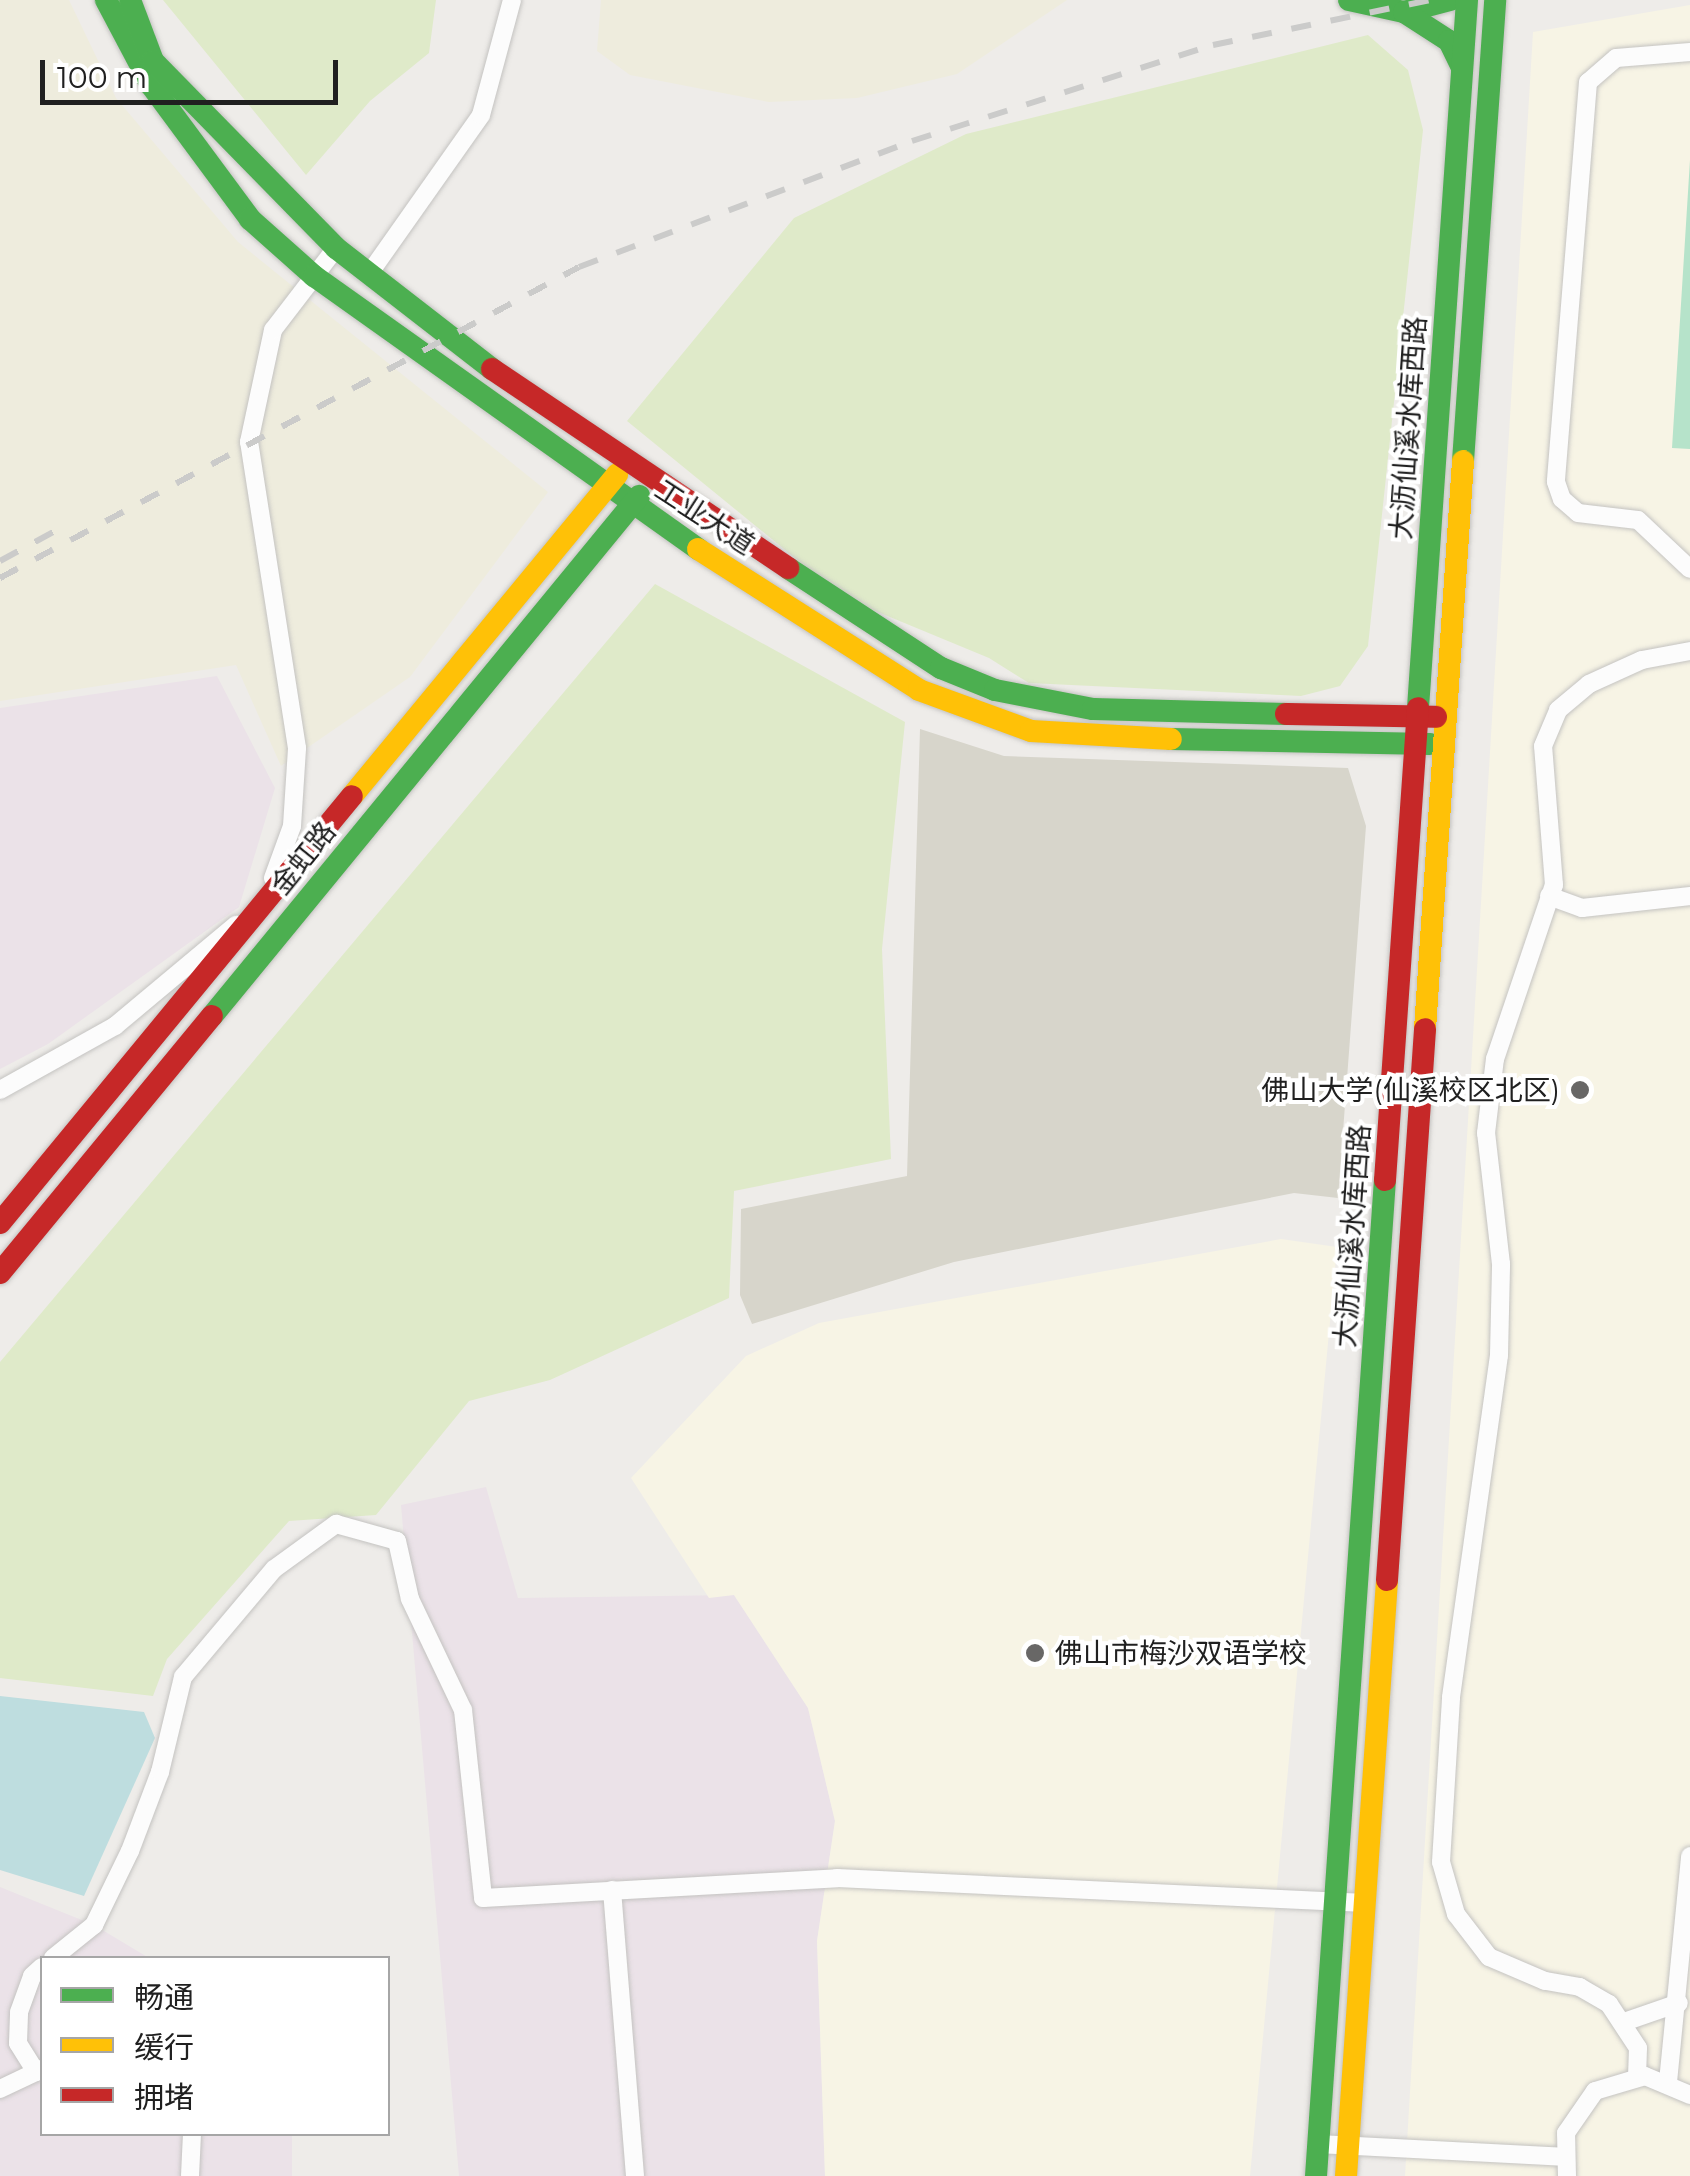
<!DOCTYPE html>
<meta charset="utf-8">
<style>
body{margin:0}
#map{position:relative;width:1690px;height:2176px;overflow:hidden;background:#eeece9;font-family:Montserrat,"Noto Sans SC",sans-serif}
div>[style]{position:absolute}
.industrial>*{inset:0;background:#ebe2e8}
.education>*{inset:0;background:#f7f4e5}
.construction>*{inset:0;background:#d7d5cb}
.farmland>*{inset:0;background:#eeecdd}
.grass>*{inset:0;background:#dfeac9}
.pitch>*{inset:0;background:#b6e3ca}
.water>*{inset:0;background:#bedddf}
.roads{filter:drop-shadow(0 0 2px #c4c3c1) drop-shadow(0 0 2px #c4c3c1)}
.street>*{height:18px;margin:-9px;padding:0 9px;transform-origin:9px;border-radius:9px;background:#fcfcfc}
.fast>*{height:22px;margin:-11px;padding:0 11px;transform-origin:11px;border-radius:11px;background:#4caf50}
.slow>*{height:22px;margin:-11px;padding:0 11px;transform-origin:11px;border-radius:11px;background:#ffc107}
.jam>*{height:22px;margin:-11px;padding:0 11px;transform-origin:11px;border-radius:11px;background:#c62828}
.rail>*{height:6px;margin-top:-3px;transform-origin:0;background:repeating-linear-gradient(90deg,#cbcbca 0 20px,transparent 0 40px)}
.dots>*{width:28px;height:28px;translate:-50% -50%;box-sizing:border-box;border:5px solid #fff;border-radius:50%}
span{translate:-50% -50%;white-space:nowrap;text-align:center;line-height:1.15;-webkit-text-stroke:8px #fff;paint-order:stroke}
.street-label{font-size:28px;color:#202020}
.poi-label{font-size:28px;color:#202020}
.right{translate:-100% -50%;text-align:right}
.left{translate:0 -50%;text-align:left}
.legend{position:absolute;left:40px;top:1956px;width:350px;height:180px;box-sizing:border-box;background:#fff;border:2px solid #a6a6a6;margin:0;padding:12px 18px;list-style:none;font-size:30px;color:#202020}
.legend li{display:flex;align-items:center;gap:20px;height:50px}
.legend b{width:50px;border:2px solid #a6a6a6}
.scale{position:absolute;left:40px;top:60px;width:298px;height:45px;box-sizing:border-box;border:5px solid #202020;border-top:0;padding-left:12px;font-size:30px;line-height:35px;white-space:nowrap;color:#202020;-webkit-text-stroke:8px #fff;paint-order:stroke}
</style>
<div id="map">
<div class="industrial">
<i style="clip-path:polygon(217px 676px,275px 788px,239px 907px,48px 1044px,0 1069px,0 708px)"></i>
<i style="clip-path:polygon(486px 1487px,518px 1598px,734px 1595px,808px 1708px,835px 1821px,817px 1941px,825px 2176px,459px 2176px,401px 1505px)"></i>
<i style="clip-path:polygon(0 1887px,94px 1925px,149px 1958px,42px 1958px,42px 2134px,292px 2134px,292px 2176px,0 2176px)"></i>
</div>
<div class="education">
<i style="clip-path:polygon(1690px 5px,1690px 2176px,1405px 2176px,1533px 32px)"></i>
<i style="clip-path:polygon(1281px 1239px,1337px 1247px,1250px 2176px,825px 2176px,817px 1941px,835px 1821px,808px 1708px,734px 1595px,709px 1598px,631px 1478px,746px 1356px,819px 1323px)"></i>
</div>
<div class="construction">
<i style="clip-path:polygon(920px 729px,1004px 756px,1348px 768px,1366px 826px,1338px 1198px,1294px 1193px,954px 1262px,752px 1324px,740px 1295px,741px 1209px,907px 1176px)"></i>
</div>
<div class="farmland">
<i style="clip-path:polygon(0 0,69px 0,116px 98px,238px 242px,548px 492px,410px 677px,281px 766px,236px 665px,0 701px)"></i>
<i style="clip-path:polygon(601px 0,1067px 0,957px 74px,857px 98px,769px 102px,630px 75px,597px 51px)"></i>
</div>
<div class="grass">
<i style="clip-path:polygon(163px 0,436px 0,429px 53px,370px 101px,306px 175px)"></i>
<i style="clip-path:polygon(1368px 35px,1408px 70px,1423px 130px,1368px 646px,1340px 686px,1301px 696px,1029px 683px,989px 658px,844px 598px,627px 421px,794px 218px,966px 134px)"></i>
<i style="clip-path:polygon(655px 584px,905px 722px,882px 949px,891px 1159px,734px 1191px,729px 1298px,550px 1380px,469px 1401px,376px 1515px,289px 1521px,167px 1659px,153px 1696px,0 1678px,0 1362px)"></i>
</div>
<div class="pitch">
<i style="clip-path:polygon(1690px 160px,1690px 449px,1672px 448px)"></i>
</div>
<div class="water">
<i style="clip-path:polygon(0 1696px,144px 1712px,155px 1738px,84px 1896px,0 1870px)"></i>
</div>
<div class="roads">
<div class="street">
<i style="left:1690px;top:52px;width:74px;rotate:175.4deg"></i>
<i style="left:1616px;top:58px;width:37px;rotate:139deg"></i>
<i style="left:1588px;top:82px;width:401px;rotate:94.6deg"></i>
<i style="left:1556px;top:482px;width:18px;rotate:71deg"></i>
<i style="left:1562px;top:499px;width:21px;rotate:41deg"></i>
<i style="left:1578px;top:513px;width:60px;rotate:6.7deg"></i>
<i style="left:1638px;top:520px;width:71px;rotate:43.3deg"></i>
<i style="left:369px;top:274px;width:194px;rotate:-54.8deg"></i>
<i style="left:481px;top:115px;width:119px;rotate:-74.9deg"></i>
<i style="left:273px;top:878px;width:55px;rotate:-69.9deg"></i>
<i style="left:292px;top:826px;width:78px;rotate:-86.3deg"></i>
<i style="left:297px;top:748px;width:310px;rotate:-98.9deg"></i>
<i style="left:249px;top:442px;width:115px;rotate:-77.9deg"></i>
<i style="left:273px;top:330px;width:103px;rotate:-52.5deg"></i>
<i style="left:1549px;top:896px;width:35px;rotate:20deg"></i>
<i style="left:1582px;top:908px;width:109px;rotate:-6.3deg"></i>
<i style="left:0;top:1090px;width:132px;rotate:-29.1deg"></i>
<i style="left:115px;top:1026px;width:158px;rotate:-39.9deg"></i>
<i style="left:612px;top:1890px;width:287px;rotate:85.4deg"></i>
<i style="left:53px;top:1958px;width:53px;rotate:-38.8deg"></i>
<i style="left:94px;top:1925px;width:82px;rotate:-64.1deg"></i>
<i style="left:130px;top:1851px;width:85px;rotate:-69.2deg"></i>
<i style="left:160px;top:1772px;width:98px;rotate:-76.4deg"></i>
<i style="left:183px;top:1677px;width:141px;rotate:-49.9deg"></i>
<i style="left:274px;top:1569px;width:77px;rotate:-36deg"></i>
<i style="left:336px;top:1524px;width:63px;rotate:15.6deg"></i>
<i style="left:397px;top:1541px;width:59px;rotate:77.4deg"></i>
<i style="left:410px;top:1599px;width:123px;rotate:64.5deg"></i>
<i style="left:463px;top:1710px;width:189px;rotate:83.9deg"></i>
<i style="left:483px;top:1898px;width:355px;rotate:-3.2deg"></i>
<i style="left:837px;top:1878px;width:529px;rotate:2.71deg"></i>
<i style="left:1624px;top:2022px;width:58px;rotate:-19.1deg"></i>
<i style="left:36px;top:2072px;width:34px;rotate:-122deg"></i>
<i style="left:18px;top:2043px;width:31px;rotate:-88deg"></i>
<i style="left:19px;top:2012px;width:38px;rotate:-70deg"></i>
<i style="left:32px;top:1976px;width:13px;rotate:-42deg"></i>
<i style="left:1637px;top:2077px;width:29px;rotate:-88deg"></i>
<i style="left:1638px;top:2048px;width:53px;rotate:-123.4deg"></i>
<i style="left:1609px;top:2004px;width:34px;rotate:-150deg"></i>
<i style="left:1580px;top:1987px;width:36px;rotate:-170deg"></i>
<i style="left:1545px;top:1981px;width:61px;rotate:-156.8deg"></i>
<i style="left:1489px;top:1957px;width:54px;rotate:-127.5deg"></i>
<i style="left:1456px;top:1914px;width:54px;rotate:-106.1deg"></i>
<i style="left:1441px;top:1862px;width:165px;rotate:-86.5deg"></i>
<i style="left:1451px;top:1697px;width:345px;rotate:-82deg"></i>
<i style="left:1499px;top:1355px;width:91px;rotate:-88.7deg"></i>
<i style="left:1501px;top:1264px;width:132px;rotate:-96.5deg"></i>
<i style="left:1486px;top:1133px;width:75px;rotate:-83.1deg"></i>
<i style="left:1495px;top:1059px;width:184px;rotate:-71.3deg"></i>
<i style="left:1554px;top:885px;width:139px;rotate:-94.5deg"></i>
<i style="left:1543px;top:746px;width:39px;rotate:-67deg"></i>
<i style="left:1558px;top:710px;width:40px;rotate:-40deg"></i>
<i style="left:1589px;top:684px;width:58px;rotate:-24.4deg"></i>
<i style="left:1642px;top:660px;width:49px;rotate:-10.6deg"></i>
<i style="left:1668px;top:2082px;width:227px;rotate:-84.4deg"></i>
<i style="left:0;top:2089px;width:47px;rotate:-25.5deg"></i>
<i style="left:1318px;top:2144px;width:245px;rotate:3deg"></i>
<i style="left:190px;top:2176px;width:42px;rotate:-87.3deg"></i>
<i style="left:1567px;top:2176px;width:43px;rotate:-91.3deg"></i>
<i style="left:1566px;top:2133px;width:51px;rotate:-55.4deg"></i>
<i style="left:1595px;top:2091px;width:52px;rotate:-16.7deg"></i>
<i style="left:1645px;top:2076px;width:49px;rotate:22.9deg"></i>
</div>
<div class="fast">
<i style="left:106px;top:0;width:96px;rotate:62.1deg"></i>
<i style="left:151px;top:85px;width:167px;rotate:53.5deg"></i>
<i style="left:250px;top:219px;width:86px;rotate:41.7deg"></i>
<i style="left:314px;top:276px;width:471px;rotate:35.4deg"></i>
<i style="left:130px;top:0;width:65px;rotate:69.3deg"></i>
<i style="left:153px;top:61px;width:262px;rotate:45.6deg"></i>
<i style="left:336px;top:248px;width:197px;rotate:37.8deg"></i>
<i style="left:1349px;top:0;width:56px;rotate:12.3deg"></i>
<i style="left:1404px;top:12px;width:48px;rotate:-14.6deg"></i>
<i style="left:1404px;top:12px;width:54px;rotate:32.8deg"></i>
<i style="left:1449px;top:41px;width:30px;rotate:64deg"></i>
<i style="left:1463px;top:461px;width:462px;rotate:-86deg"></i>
<i style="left:788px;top:568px;width:183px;rotate:33.2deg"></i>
<i style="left:941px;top:668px;width:58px;rotate:22.2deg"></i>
<i style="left:995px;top:690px;width:100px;rotate:11deg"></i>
<i style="left:1093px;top:709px;width:193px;rotate:1.5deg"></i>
<i style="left:1418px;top:708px;width:710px;rotate:-86.04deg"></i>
<i style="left:1171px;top:739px;width:259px;rotate:1.1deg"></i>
<i style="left:212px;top:1016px;width:673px;rotate:-50.61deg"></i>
<i style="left:1316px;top:2176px;width:998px;rotate:-86.04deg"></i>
</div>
<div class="slow">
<i style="left:698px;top:549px;width:262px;rotate:32.5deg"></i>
<i style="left:919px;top:690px;width:119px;rotate:20.1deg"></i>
<i style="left:1031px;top:731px;width:140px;rotate:3.3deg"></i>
<i style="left:352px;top:796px;width:417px;rotate:-50.5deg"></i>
<i style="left:1425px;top:1029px;width:569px;rotate:-86.17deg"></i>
<i style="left:1346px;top:2176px;width:597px;rotate:-86.06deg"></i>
</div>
<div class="jam">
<i style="left:492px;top:369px;width:357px;rotate:33.9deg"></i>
<i style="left:1286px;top:714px;width:150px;rotate:1.1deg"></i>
<i style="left:1385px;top:1180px;width:473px;rotate:-86deg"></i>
<i style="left:0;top:1223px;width:553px;rotate:-50.5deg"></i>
<i style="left:0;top:1273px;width:333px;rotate:-50.5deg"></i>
<i style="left:1387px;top:1580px;width:552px;rotate:-86.05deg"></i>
</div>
</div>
<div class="rail">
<i style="left:0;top:561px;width:65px;rotate:-28.5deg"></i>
<i style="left:0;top:578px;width:657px;rotate:-28.24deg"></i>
<i style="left:579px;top:267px;width:356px;rotate:-20.7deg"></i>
<i style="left:912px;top:141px;width:316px;rotate:-17.7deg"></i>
<i style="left:1213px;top:45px;width:223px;rotate:-11.7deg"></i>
</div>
<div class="dots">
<i style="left:1580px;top:1090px;background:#686766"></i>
<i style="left:1035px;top:1653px;background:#686766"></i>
</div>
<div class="street-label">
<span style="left:1408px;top:428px;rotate:-86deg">大沥仙溪水库西路</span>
<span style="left:705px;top:517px;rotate:33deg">工业大道</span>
<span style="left:303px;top:858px;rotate:-51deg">金虹路</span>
<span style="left:1352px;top:1236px;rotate:-86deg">大沥仙溪水库西路</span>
</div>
<div class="poi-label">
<span class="right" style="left:1560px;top:1090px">佛山大学(仙溪校区北区)</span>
<span class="left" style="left:1055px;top:1653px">佛山市梅沙双语学校</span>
</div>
<ul class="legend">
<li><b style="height:12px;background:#4caf50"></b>畅通</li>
<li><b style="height:12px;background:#ffc107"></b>缓行</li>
<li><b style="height:12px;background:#c62828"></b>拥堵</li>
</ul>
<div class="scale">100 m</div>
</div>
